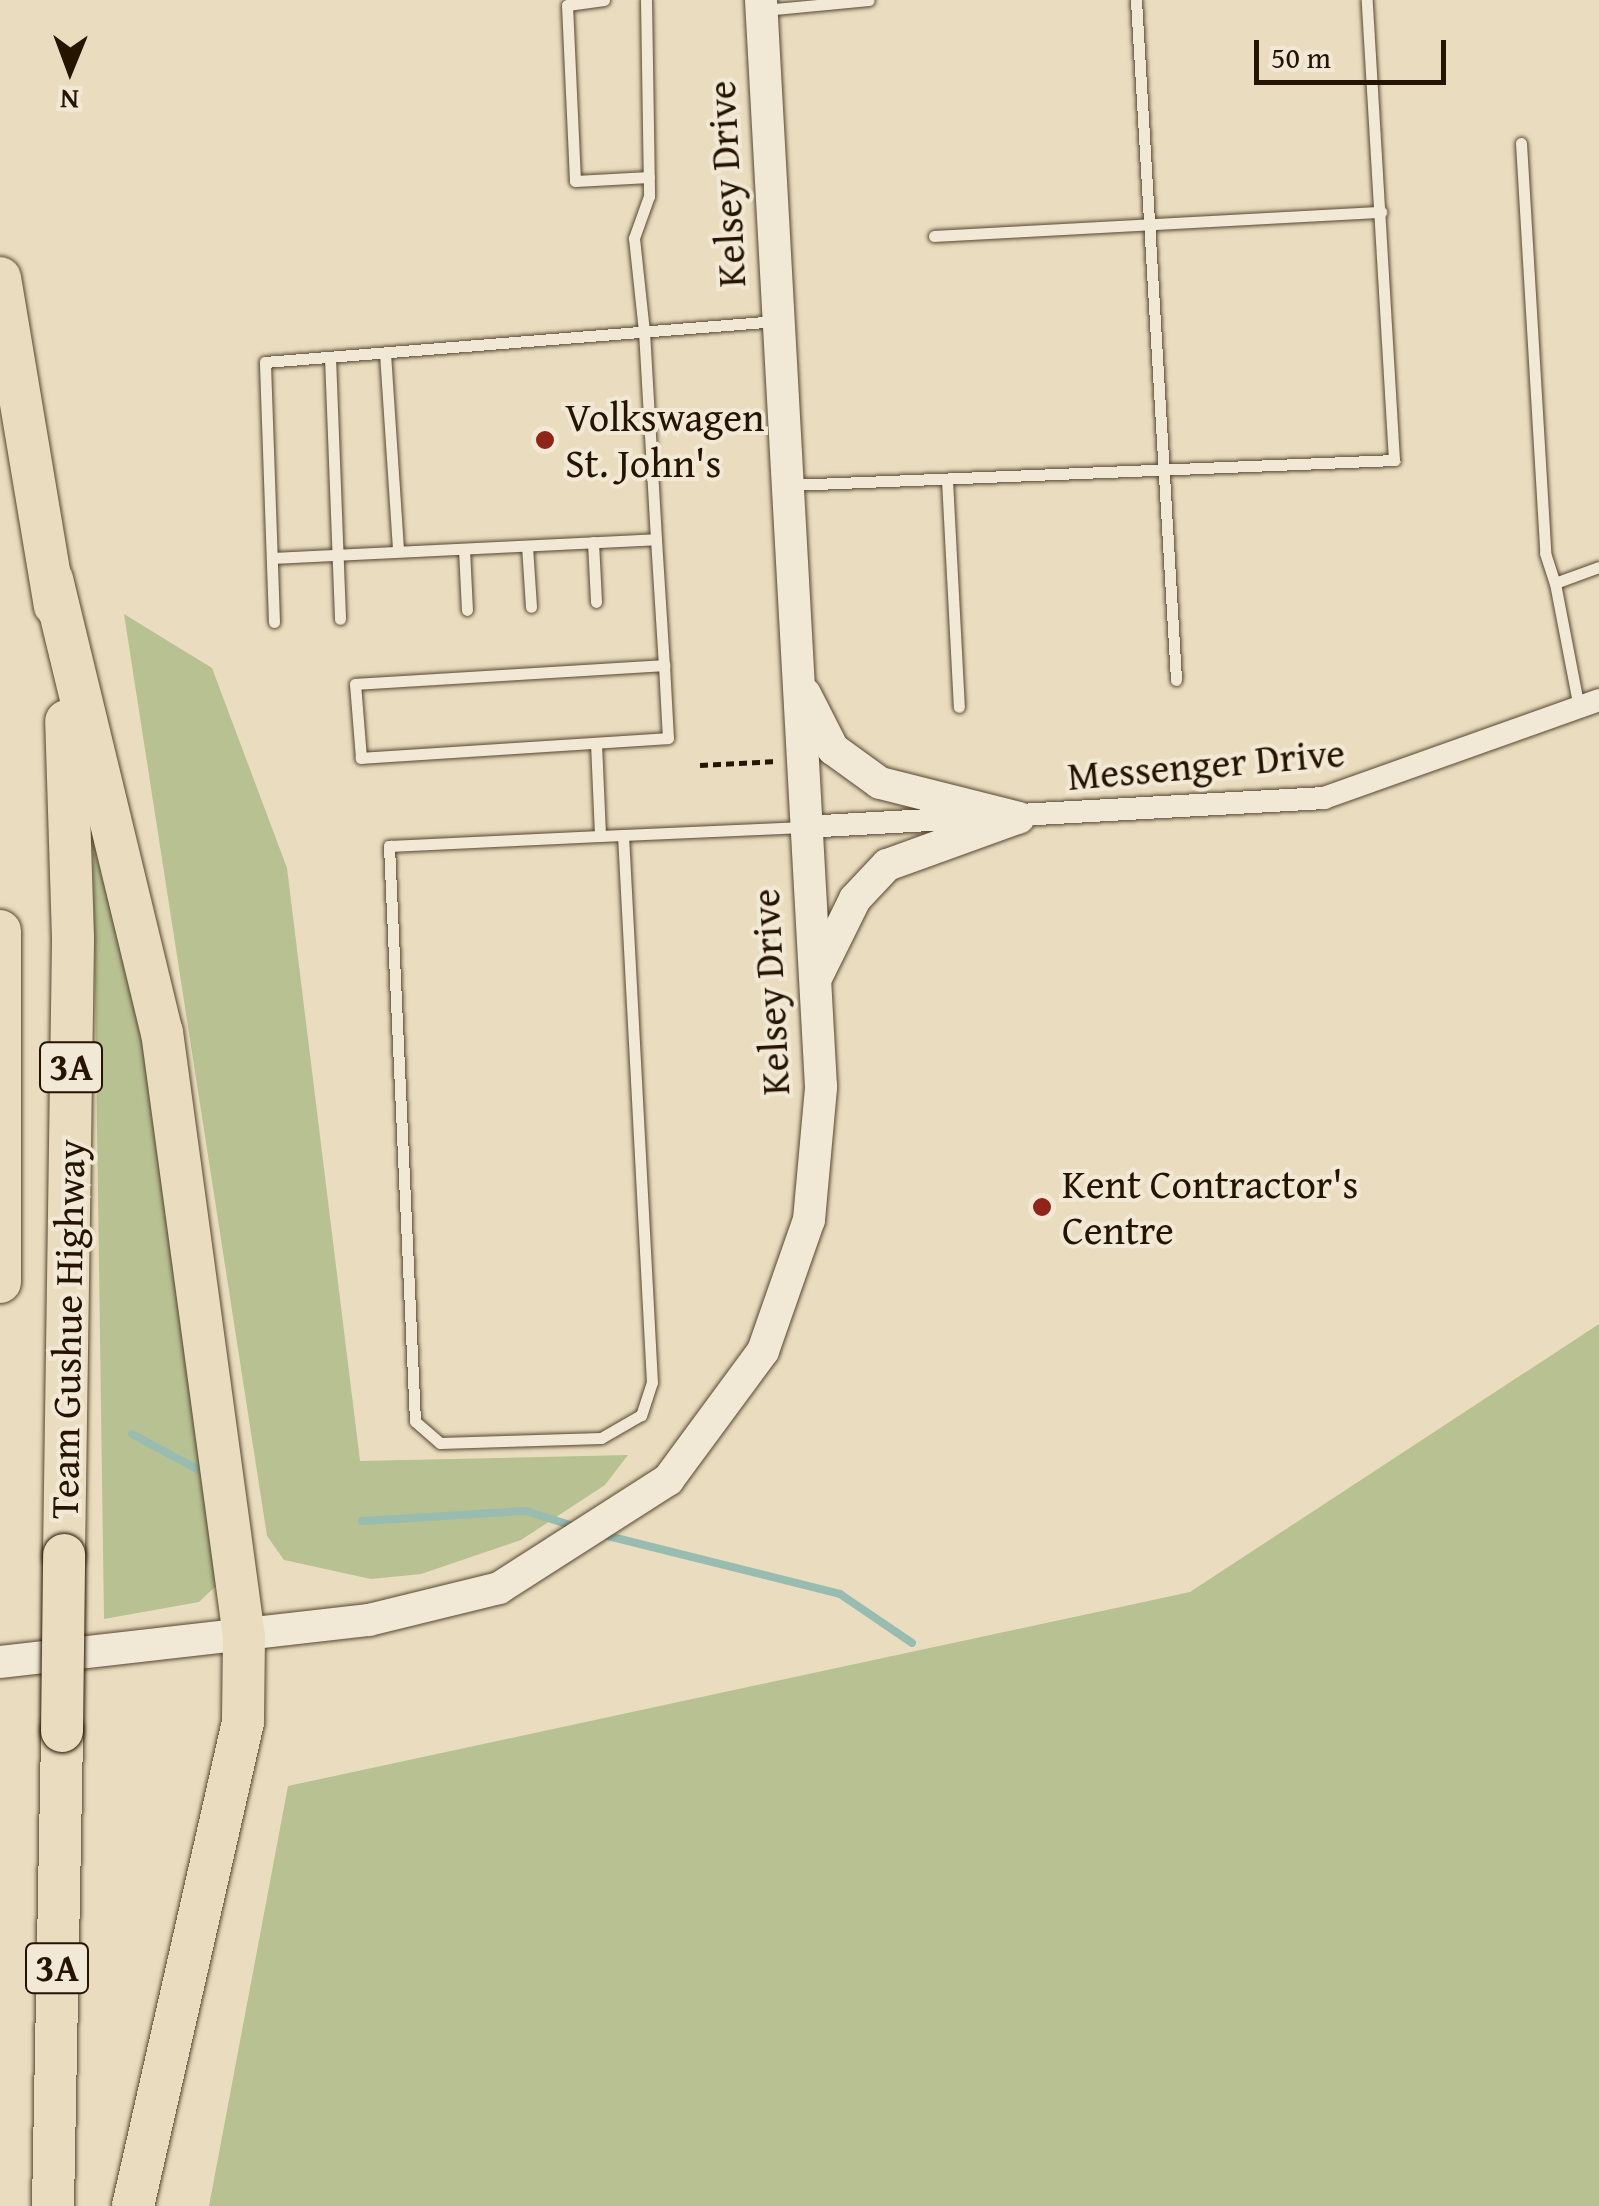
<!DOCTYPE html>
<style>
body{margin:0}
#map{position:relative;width:1599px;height:2206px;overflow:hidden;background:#eaddbf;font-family:"Gentium Book Plus",serif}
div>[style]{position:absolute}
.green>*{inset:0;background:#b7c192}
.stream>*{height:8px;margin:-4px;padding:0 4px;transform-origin:4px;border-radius:4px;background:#98bcb0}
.path>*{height:5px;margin-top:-2.5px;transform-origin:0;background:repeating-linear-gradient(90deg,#241400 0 8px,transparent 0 13px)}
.roads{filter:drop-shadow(0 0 2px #564630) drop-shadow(0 0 2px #564630)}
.lane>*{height:11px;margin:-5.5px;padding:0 5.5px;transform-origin:5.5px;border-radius:5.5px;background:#f1e9d5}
.street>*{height:22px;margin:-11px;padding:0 11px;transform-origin:11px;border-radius:11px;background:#f1e9d5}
.secondary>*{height:32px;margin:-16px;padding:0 16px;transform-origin:16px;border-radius:16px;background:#f1e9d5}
.highway>*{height:42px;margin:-21px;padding:0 21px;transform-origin:21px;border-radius:21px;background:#eaddbf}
.bridges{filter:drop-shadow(0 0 2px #241400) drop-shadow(0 0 2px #241400)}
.highway-bridge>*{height:42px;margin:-21px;padding:0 21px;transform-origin:21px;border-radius:21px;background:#eaddbf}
.dots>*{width:28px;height:28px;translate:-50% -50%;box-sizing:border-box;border:5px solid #f1e9d5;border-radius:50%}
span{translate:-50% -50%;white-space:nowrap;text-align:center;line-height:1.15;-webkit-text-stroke:8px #f1e9d5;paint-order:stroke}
.shield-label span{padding:2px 8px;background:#f1e9d5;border:2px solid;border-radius:8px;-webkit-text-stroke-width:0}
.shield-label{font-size:38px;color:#241400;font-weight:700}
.street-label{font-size:40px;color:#241400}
.poi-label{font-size:40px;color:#241400}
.left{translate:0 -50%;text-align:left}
.north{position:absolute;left:20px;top:20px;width:100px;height:100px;-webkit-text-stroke:8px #f1e9d5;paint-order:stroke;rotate:181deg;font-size:28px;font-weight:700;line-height:40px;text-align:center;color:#241400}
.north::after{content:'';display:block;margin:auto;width:35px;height:45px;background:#241400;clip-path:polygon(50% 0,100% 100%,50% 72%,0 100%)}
.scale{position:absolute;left:1254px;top:40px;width:192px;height:45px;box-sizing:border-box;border:5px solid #241400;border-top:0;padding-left:12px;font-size:30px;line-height:35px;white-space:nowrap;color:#241400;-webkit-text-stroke:8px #f1e9d5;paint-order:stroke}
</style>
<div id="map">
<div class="green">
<i style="clip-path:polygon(124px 614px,212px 668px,287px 868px,360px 1461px,628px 1455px,605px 1485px,521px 1540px,421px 1574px,371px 1579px,284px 1560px,267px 1536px)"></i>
<i style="clip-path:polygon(92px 770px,165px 1146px,218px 1584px,199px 1602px,104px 1619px)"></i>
<i style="clip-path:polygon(1599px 1324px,1599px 2206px,209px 2206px,288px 1786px,1190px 1592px)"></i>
</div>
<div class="stream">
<i style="left:132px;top:1434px;width:78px;rotate:28.2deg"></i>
<i style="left:362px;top:1521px;width:164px;rotate:-3.5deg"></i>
<i style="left:526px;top:1511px;width:52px;rotate:17.7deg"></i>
<i style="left:604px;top:1535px;width:243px;rotate:14deg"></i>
<i style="left:840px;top:1594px;width:87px;rotate:34.2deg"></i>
</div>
<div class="path">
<i style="left:700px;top:765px;width:77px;rotate:-3deg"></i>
</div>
<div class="roads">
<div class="lane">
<i style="left:604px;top:0;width:37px;rotate:172deg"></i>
<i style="left:567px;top:5px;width:176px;rotate:87.4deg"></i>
<i style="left:575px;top:181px;width:74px;rotate:-3.1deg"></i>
<i style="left:646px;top:0;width:196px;rotate:89.1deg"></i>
<i style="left:649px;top:196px;width:45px;rotate:109.7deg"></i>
<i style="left:634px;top:238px;width:94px;rotate:83.9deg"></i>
<i style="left:644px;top:331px;width:208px;rotate:86.7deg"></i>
<i style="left:656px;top:539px;width:126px;rotate:86.4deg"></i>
<i style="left:664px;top:665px;width:73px;rotate:86.9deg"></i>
<i style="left:668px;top:738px;width:308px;rotate:176.3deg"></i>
<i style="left:361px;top:758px;width:74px;rotate:-94.6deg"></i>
<i style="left:355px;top:684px;width:310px;rotate:-3.5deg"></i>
<i style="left:1136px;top:0;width:681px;rotate:86.63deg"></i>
<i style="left:764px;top:10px;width:105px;rotate:-5.4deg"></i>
<i style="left:1521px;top:143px;width:411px;rotate:86.6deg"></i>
<i style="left:1545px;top:553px;width:32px;rotate:72deg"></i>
<i style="left:934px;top:236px;width:448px;rotate:-3.1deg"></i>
<i style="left:385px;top:353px;width:198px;rotate:86.2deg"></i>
<i style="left:330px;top:357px;width:262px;rotate:87.8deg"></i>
<i style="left:947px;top:480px;width:227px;rotate:87deg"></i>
<i style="left:791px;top:485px;width:604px;rotate:-2.37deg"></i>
<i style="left:1394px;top:460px;width:461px;rotate:-93.4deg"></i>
<i style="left:593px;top:542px;width:60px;rotate:87.1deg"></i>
<i style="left:527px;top:546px;width:61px;rotate:86.2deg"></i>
<i style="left:464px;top:549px;width:61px;rotate:87.2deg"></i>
<i style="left:272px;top:558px;width:384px;rotate:-2.8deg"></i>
<i style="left:274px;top:622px;width:260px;rotate:-92deg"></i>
<i style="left:265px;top:362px;width:514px;rotate:-4.58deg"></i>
<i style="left:1579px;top:708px;width:127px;rotate:-100.9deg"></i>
<i style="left:1555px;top:583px;width:47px;rotate:-20deg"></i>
<i style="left:596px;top:743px;width:93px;rotate:87.5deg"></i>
<i style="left:623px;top:835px;width:548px;rotate:86.97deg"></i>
<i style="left:652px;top:1382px;width:35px;rotate:108deg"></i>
<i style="left:641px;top:1415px;width:46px;rotate:150.1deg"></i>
<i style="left:601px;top:1438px;width:161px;rotate:178.2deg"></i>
<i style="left:440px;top:1443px;width:33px;rotate:-139deg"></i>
<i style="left:415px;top:1421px;width:576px;rotate:-92.59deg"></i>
<i style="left:389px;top:846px;width:211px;rotate:-2.7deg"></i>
<i style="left:600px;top:836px;width:204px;rotate:-2.5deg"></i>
</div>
<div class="street">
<i style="left:804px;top:827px;width:521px;rotate:-3.19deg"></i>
<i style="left:1324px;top:798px;width:292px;rotate:-19.6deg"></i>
</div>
<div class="secondary">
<i style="left:805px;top:694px;width:62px;rotate:63deg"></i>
<i style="left:833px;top:749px;width:58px;rotate:35.9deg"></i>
<i style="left:880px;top:783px;width:143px;rotate:14.1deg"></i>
<i style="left:816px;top:978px;width:88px;rotate:-63.7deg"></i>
<i style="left:855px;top:899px;width:47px;rotate:-46.7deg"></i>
<i style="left:887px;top:865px;width:135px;rotate:-19.9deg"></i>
<i style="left:0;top:1662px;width:371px;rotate:-6.5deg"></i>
<i style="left:369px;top:1620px;width:134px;rotate:-13.8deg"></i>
<i style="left:499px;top:1588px;width:201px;rotate:-32.6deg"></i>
<i style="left:668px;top:1480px;width:160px;rotate:-53.6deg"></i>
<i style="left:763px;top:1351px;width:139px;rotate:-70.7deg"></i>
<i style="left:809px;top:1220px;width:134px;rotate:-84.8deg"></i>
<i style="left:821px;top:1087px;width:1089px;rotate:-93.16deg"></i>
</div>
<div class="highway">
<i style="left:0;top:278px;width:332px;rotate:80.5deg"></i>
<i style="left:52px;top:579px;width:466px;rotate:76.4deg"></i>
<i style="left:162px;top:1032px;width:611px;rotate:82.28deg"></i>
<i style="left:244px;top:1637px;width:85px;rotate:90.7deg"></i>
<i style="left:243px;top:1722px;width:496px;rotate:102.8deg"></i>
<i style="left:0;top:931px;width:351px;rotate:90deg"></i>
<i style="left:64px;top:1555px;width:617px;rotate:-89.16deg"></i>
<i style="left:73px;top:938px;width:217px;rotate:-91.8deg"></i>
<i style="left:53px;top:2206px;width:475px;rotate:-88.9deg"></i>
</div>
</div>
<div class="bridges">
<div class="highway-bridge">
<i style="left:62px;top:1731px;width:176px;rotate:-89.3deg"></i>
</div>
</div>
<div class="dots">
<i style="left:545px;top:440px;background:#8f2418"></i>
<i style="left:1042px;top:1207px;background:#8f2418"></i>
</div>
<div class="shield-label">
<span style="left:71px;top:1067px">3A</span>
<span style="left:57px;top:1968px">3A</span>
</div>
<div class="street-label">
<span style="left:726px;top:184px;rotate:-93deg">Kelsey Drive</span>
<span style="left:1206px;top:764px;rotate:-5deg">Messenger Drive</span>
<span style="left:770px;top:992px;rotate:-93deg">Kelsey Drive</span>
<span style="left:67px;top:1329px;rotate:-89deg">Team Gushue Highway</span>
</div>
<div class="poi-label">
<span class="left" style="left:565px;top:440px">Volkswagen<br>St. John's</span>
<span class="left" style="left:1062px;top:1207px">Kent Contractor's<br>Centre</span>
</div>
<div class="north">N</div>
<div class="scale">50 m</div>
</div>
